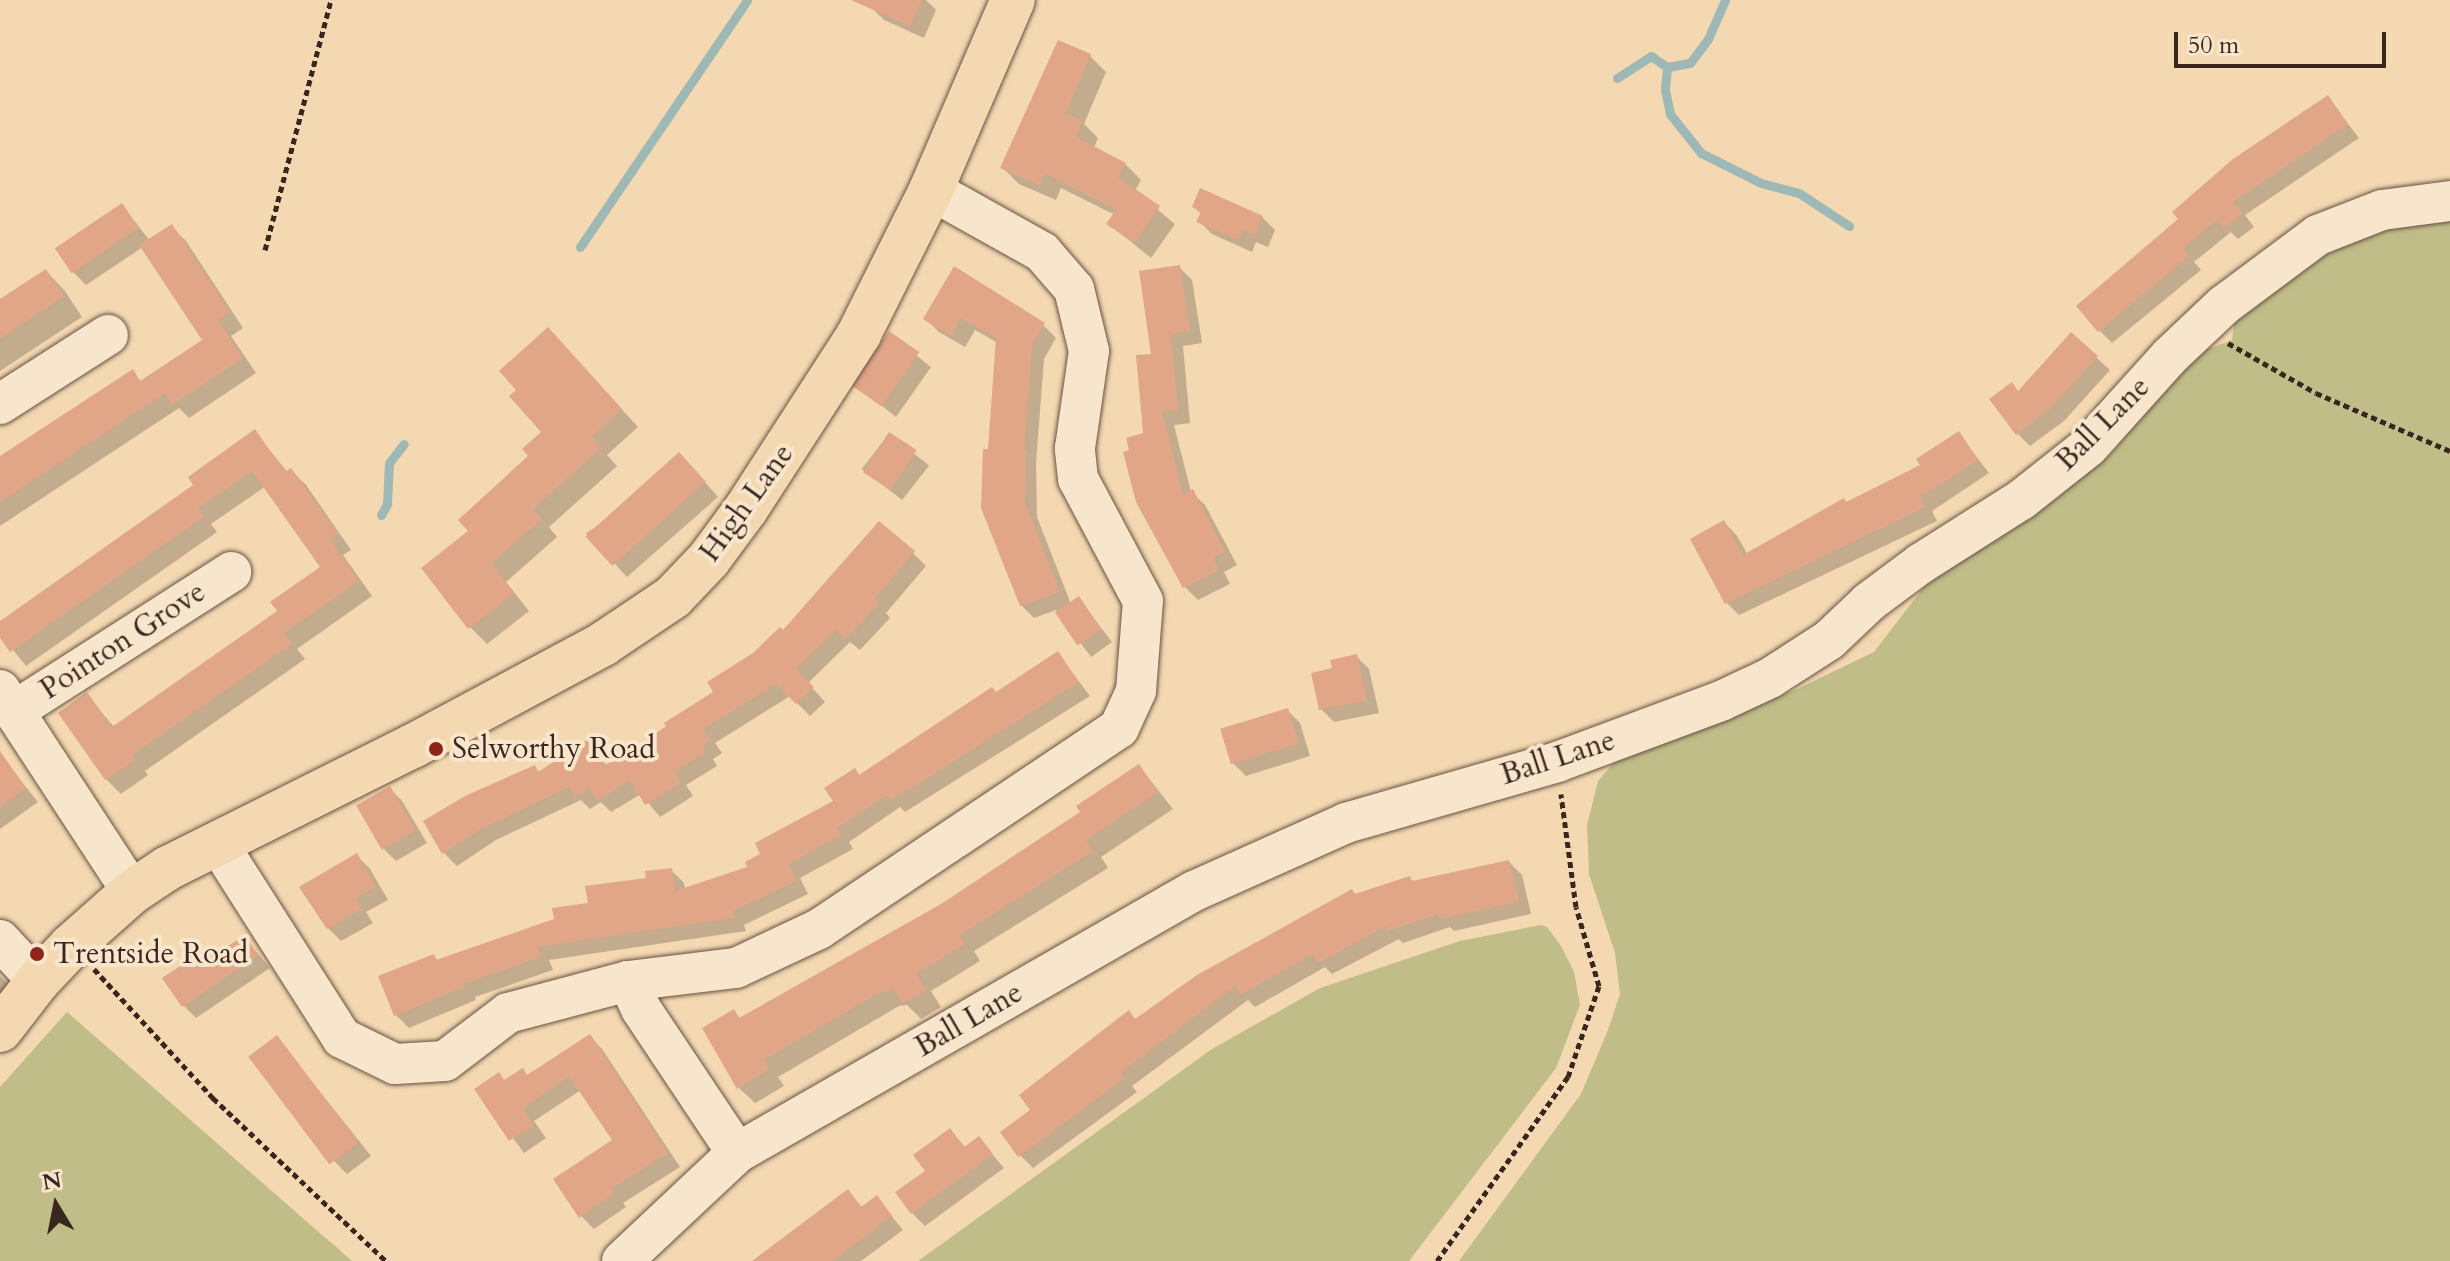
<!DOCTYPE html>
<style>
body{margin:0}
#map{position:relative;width:2450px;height:1261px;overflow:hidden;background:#f3d8b1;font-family:Cardo,serif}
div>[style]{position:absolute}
.green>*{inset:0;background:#c0bd88}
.shadow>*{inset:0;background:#0003;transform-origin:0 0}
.stream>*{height:9px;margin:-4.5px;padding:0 4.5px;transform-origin:4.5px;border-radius:4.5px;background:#9eb8b5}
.building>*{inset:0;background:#e1a688;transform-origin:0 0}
.path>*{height:5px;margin-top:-2.5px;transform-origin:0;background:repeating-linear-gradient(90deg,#39261f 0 6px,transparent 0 10px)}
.roads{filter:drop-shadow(0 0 2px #685244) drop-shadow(0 0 2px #685244)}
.minor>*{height:40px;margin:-20px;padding:0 20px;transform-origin:20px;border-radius:20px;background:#f7e6cc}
.major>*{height:44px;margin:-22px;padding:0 22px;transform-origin:22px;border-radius:22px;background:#f3d8b1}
.dots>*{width:22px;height:22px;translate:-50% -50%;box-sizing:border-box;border:4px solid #f7e6cc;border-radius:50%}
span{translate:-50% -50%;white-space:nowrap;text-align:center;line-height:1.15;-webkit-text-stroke:8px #f7e6cc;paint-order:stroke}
.street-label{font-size:30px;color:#39261f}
.poi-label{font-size:30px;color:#39261f}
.left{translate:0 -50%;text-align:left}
.north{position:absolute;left:16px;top:1165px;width:80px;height:80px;-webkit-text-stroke:6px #f7e6cc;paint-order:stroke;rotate:350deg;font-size:22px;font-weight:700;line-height:32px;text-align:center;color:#39261f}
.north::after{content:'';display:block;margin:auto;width:28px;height:36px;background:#39261f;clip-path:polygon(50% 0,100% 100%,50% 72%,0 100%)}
.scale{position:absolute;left:2174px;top:32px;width:212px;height:36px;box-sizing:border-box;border:4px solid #39261f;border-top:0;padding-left:10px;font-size:24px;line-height:28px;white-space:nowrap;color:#39261f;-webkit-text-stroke:6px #f7e6cc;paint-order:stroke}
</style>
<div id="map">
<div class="green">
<i style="clip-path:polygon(2450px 212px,2450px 1261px,1459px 1261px,1581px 1094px,1608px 1030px,1620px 994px,1615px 953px,1589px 874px,1587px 825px,1598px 781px,1623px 752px,1793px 691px,1874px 652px,1923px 588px,2004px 525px,2109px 456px,2195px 354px,2232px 340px,2234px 324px,2287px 265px,2382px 226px)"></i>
<i style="clip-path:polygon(1541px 925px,1547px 927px,1561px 946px,1574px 972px,1580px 1005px,1556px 1068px,1409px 1261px,918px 1261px,1212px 1049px,1320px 988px,1460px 941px)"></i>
<i style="clip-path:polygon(67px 1012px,352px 1261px,0 1261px,0 1087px)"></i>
</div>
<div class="shadow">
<i style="clip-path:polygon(874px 0,926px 0,936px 10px,924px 38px,884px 20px,871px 7px)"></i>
<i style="clip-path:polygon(1059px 43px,1090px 56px,1106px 72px,1084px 124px,1098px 138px,1094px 148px,1125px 164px,1141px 180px,1135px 191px,1175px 224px,1151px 258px,1109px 224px,1115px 215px,1061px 188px,1056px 200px,1019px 184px,1003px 168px)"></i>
<i style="clip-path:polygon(2328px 98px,2359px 138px,2245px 215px,2254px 227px,2238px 239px,2231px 232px,2194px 262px,2201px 270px,2112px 343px,2099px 330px)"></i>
<i style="clip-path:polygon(122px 205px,150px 241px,171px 227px,186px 241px,243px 328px,231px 336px,256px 373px,189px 418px,179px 408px,0 526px,0 459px,132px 371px,142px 382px,204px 341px,143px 247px,86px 285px,73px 272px)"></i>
<i style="clip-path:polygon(1194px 207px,1262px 217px,1275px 230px,1268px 247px,1256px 242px,1252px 252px,1212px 234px,1199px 221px,1202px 215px)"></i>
<i style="clip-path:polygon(1179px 267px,1192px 280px,1202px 343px,1183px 346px,1190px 423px,1174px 425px,1191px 492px,1205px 505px,1237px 565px,1224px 572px,1230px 584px,1198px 600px,1185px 587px,1132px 452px,1145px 435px,1154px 355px)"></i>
<i style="clip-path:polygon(955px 269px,1043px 325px,1056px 338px,1044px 359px,1036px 463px,1037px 517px,1071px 604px,1079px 599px,1112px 642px,1091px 657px,1056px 610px,1034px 618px,1021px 605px,990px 451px,998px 343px,975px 330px,965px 347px,939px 332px,926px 319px)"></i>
<i style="clip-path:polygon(46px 271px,65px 291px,82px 317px,0 371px,0 302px)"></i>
<i style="clip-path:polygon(889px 334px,931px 367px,896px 417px,857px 386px)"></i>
<i style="clip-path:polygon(2071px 335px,2110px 370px,2064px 421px,2030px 446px,2017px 433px,2019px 393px)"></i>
<i style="clip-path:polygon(565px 347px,638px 427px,607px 455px,617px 466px,549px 527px,557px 537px,506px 582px,529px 611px,487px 644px,470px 627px,471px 531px,531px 456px,544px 432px)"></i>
<i style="clip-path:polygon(255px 432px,288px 473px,291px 470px,306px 485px,351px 550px,343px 555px,372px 596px,297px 649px,305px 659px,145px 771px,148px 775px,121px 794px,106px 779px,87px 695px,114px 727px,279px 612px,323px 567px,266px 486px,211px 524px,217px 532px,26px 666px,0 634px,0 623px,196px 485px)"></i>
<i style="left:889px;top:434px;width:51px;height:44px;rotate:38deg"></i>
<i style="clip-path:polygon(1959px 434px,1989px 473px,1932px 511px,1937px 521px,1739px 615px,1726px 602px,1724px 522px,1737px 536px,1748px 555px,1923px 466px)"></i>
<i style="clip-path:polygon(692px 467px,718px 497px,627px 577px,586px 533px)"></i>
<i style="clip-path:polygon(913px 553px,926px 566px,886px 613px,890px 618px,860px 650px,850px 642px,808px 683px,825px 702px,810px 716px,790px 696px,715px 743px,722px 753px,713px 759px,717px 766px,686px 785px,693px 796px,660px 817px,641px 794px,611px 812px,601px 802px,590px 809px,581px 800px,496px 840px,457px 866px,444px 853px,426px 821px,534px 767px,540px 773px,587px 743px,607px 766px,716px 693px,754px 655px,783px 633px)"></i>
<i style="clip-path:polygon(1058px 654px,1090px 696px,905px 812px,900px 807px,849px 842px,853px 849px,800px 878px,808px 894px,744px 925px,746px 931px,549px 960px,553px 970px,475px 997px,476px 1000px,409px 1028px,396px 1015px,433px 956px,439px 961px,556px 921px,671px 870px,684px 883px,685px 889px,750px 868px,836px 802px,861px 777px)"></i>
<i style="clip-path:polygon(1356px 656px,1369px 669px,1379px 713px,1334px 722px,1321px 709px,1335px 670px)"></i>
<i style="clip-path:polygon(1287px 710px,1300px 723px,1310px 756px,1246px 776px,1233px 763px)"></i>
<i style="clip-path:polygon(5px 761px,38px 802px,0 829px,0 765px)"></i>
<i style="clip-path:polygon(1139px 766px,1173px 809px,1101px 857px,1108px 868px,974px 951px,980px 961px,931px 991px,941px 1007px,921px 1019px,907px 1005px,899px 1006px,778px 1077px,784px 1086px,755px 1103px,738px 1087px,734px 1012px,741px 1019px,942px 906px,1083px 813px)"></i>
<i style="clip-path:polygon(389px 788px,402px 801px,427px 843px,396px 861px,383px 848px)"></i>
<i style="clip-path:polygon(357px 856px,370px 869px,388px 900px,366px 912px,373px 923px,341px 941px,328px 928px)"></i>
<i style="clip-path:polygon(1509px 862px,1522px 875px,1531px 914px,1454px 931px,1450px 927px,1403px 943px,1399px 939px,1332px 974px,1325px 967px,1255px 1007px,1248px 1000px,1132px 1086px,1137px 1092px,1033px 1168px,1020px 1155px,1033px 1110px,1137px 1021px,1355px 895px,1410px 878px,1415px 883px)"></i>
<i style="clip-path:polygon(244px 937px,270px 968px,196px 1018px,183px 1005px,219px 955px)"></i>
<i style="clip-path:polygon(0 976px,10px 986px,0 999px)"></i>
<i style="clip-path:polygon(590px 1036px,602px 1049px,680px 1167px,623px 1203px,626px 1207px,594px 1229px,581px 1216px,614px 1141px,581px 1090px,534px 1121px,546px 1138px,524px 1153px,477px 1089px,499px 1074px,506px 1082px,528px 1076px)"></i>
<i style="clip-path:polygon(277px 1038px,371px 1156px,347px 1174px,334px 1161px)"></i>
<i style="clip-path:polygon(950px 1130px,966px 1148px,979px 1139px,1004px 1168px,925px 1226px,912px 1213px,928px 1172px)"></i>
<i style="clip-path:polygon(848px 1192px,863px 1208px,877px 1198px,903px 1230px,861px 1261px,755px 1261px)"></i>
</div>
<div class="stream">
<i style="left:1667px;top:67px;width:23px;rotate:95deg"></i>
<i style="left:1665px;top:90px;width:25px;rotate:78deg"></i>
<i style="left:1670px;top:114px;width:50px;rotate:51.5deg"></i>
<i style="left:1701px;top:153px;width:67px;rotate:26.6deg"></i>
<i style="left:1761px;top:183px;width:39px;rotate:15deg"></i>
<i style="left:1799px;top:193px;width:60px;rotate:33.4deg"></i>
<i style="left:1617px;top:78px;width:40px;rotate:-32.9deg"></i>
<i style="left:1651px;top:56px;width:19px;rotate:35deg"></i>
<i style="left:1667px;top:67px;width:23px;rotate:-10deg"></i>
<i style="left:1690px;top:63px;width:30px;rotate:-53deg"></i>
<i style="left:1708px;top:39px;width:43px;rotate:-66.4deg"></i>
<i style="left:580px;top:247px;width:298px;rotate:-55.9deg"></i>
<i style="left:381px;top:515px;width:13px;rotate:-61deg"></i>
<i style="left:387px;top:504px;width:41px;rotate:-87.2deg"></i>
<i style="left:389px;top:463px;width:24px;rotate:-52deg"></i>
</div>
<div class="building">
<i style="clip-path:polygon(851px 0,922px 0,910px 26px)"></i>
<i style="clip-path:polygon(1058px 40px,1091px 54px,1066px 113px,1083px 121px,1076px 137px,1126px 163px,1118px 177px,1160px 206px,1134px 243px,1106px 224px,1116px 210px,1045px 173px,1039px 185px,1000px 168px)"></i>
<i style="clip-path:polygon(2328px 95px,2348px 124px,2233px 202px,2243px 213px,2224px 228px,2217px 220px,2183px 248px,2189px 256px,2098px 332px,2076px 306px,2178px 219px,2172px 212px,2233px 159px)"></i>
<i style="clip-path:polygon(1200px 188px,1263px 216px,1255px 235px,1243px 230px,1239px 240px,1196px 222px,1201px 212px,1192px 207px)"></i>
<i style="left:122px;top:203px;width:30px;height:81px;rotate:56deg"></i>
<i style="clip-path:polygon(172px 224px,230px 312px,218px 320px,243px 358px,172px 405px,165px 393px,0 502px,0 456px,133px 369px,140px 381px,202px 340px,139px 245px)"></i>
<i style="clip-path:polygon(1180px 265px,1190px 331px,1171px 334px,1178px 411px,1162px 412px,1183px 494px,1193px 489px,1225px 552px,1213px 558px,1219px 570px,1183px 588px,1136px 502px,1123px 452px,1129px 450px,1126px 438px,1143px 433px,1136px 355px,1151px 354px,1139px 271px)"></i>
<i style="clip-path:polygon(954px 266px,1045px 323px,1032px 345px,1024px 450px,1026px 450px,1025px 503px,1060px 592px,1020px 606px,981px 508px,983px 449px,988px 449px,996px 338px,961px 318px,951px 336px,923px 319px)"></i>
<i style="clip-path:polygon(46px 269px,64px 296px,0 339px,0 299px)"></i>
<i style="clip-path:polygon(548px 327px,622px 409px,592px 437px,601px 448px,533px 509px,542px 519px,491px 564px,514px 593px,468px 629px,421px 568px,468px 531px,458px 520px,528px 456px,522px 449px,541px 432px,509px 396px,516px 390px,499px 371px)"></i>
<i style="left:889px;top:331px;width:37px;height:66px;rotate:35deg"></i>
<i style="clip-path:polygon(2071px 332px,2098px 356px,2051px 408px,2016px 435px,1989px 399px,2012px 382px,2018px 391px)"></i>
<i style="clip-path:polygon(255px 429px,285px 472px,291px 468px,338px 534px,330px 540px,359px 581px,284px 633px,292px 644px,132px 755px,135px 760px,105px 780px,58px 713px,87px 692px,112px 727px,277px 611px,270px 602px,320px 567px,252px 471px,198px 509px,203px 517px,10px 652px,0 638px,0 621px,193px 485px,188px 477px)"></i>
<i style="clip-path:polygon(1959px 431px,1978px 460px,1920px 497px,1925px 507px,1725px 604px,1690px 539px,1724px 520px,1743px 555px,1844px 498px,1846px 502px,1920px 465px,1916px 459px)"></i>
<i style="left:889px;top:432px;width:33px;height:48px;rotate:33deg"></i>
<i style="left:679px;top:452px;width:40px;height:126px;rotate:48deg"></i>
<i style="clip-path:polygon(879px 521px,915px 551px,874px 599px,879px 603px,846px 639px,836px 630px,796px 669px,814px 687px,796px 704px,776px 684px,703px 729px,710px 740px,702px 746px,706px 752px,674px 772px,681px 783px,645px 805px,630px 780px,597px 801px,589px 788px,575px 797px,569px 787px,483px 828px,442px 854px,423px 821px,465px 796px,535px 765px,538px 772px,587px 740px,604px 766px,666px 727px,664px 723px,713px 692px,707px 682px,753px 653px,780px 627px,783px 630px)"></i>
<i style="left:1079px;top:596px;width:40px;height:29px;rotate:56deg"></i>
<i style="clip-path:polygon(1058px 651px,1079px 682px,891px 801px,887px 795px,837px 828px,841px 835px,789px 864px,797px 881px,732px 911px,735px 918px,537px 947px,541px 957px,463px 984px,464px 987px,394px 1016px,378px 976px,434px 954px,436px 960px,554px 919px,552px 908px,588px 903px,585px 886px,646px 878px,645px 871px,672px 868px,675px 891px,747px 867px,745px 862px,760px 854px,755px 843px,833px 801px,824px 788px,855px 768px,859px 775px,992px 687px,996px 692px)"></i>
<i style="clip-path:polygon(1357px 654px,1367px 700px,1319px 710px,1311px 673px,1332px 668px,1330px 660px)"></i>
<i style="left:1288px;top:708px;width:37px;height:71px;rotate:73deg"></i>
<i style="clip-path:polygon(0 751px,26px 788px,0 807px)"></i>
<i style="clip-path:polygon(1139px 764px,1158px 792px,1086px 840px,1093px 851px,960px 935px,965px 944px,916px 974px,926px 990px,903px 1004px,893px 988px,884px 993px,882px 991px,764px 1060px,769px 1069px,737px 1089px,702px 1028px,734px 1009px,739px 1018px,941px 904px,1080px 812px,1076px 806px)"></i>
<i style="left:390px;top:786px;width:51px;height:39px;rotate:60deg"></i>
<i style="clip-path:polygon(357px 853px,376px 887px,355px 898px,361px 909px,327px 929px,299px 887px)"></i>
<i style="clip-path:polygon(1509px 860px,1519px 902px,1439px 919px,1438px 914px,1388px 931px,1386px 926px,1318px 963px,1313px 954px,1240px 995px,1235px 986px,1121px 1072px,1125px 1078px,1018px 1157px,1000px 1132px,1030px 1110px,1019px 1095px,1129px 1010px,1135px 1019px,1197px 975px,1352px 889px,1355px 894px,1410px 876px,1412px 881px)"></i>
<i style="clip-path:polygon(245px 935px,258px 955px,182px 1007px,162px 978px,212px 945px,217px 953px)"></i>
<i style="clip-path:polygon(590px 1034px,668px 1153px,611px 1189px,614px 1194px,579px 1218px,553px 1179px,612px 1140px,569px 1076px,523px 1108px,534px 1125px,509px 1141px,474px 1089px,499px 1072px,504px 1080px,523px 1068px,527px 1075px)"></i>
<i style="left:277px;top:1035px;width:135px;height:36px;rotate:53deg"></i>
<i style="clip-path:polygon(950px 1128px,964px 1147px,979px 1136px,993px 1154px,911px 1214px,895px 1192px,925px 1171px,913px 1155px)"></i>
<i style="clip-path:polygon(848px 1189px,861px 1207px,877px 1195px,892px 1216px,833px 1261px,752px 1261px)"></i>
</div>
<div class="path">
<i style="left:265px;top:250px;width:259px;rotate:-75.2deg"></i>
<i style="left:2228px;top:343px;width:101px;rotate:29.6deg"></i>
<i style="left:2316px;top:393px;width:146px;rotate:23.4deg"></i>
<i style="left:94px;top:969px;width:176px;rotate:47.3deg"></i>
<i style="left:213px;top:1098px;width:238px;rotate:43.3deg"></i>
<i style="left:1437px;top:1261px;width:226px;rotate:-54.6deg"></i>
<i style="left:1568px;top:1077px;width:96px;rotate:-71.2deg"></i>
<i style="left:1599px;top:986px;width:82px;rotate:-106.2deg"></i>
<i style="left:1576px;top:907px;width:114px;rotate:-97.6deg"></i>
</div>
<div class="roads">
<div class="minor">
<i style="left:0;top:404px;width:128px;rotate:-32.6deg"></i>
<i style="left:0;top:690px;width:241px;rotate:56.8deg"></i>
<i style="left:14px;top:711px;width:258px;rotate:-32.6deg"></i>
<i style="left:217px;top:842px;width:232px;rotate:57.5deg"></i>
<i style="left:342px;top:1038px;width:59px;rotate:26.1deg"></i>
<i style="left:395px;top:1064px;width:50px;rotate:-3.4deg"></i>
<i style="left:445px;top:1061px;width:79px;rotate:-37.3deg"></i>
<i style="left:508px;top:1013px;width:124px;rotate:-14.9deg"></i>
<i style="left:628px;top:981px;width:109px;rotate:-6.9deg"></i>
<i style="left:736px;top:968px;width:92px;rotate:-25.2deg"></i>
<i style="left:819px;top:929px;width:361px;rotate:-33.8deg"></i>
<i style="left:1119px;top:728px;width:41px;rotate:-65.3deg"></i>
<i style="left:1136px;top:691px;width:90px;rotate:-85.6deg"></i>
<i style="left:1143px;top:601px;width:138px;rotate:-118deg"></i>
<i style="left:1078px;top:479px;width:31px;rotate:-96deg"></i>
<i style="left:1075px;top:448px;width:98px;rotate:-81.8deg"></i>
<i style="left:1089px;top:351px;width:64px;rotate:-103.6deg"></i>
<i style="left:1074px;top:289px;width:49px;rotate:-130.9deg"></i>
<i style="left:1042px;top:252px;width:127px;rotate:-150.8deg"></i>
<i style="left:0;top:940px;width:56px;rotate:47.2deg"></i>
<i style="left:628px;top:981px;width:31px;rotate:65deg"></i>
<i style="left:641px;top:1009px;width:173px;rotate:56.3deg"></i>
<i style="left:622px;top:1261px;width:158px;rotate:-43.2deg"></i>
<i style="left:737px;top:1153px;width:527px;rotate:-29.83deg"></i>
<i style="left:1194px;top:891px;width:167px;rotate:-24.1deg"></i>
<i style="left:1346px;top:823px;width:220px;rotate:-16.1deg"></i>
<i style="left:1557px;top:762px;width:175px;rotate:-20.4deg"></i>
<i style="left:1721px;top:701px;width:54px;rotate:-25.1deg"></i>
<i style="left:1770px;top:678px;width:70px;rotate:-32.8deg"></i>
<i style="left:1829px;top:640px;width:55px;rotate:-43.5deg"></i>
<i style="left:1869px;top:602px;width:64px;rotate:-36.7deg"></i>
<i style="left:1920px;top:564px;width:120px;rotate:-32.4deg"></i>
<i style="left:2021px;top:500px;width:85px;rotate:-38.3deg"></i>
<i style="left:2088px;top:447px;width:122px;rotate:-48deg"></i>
<i style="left:2170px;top:356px;width:74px;rotate:-43.4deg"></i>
<i style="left:2224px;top:305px;width:117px;rotate:-36.7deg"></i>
<i style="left:2318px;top:235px;width:69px;rotate:-21.3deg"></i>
<i style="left:2382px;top:210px;width:69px;rotate:-7.5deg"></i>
</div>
<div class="major">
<i style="left:0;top:1030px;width:62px;rotate:-52.2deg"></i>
<i style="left:38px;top:981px;width:48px;rotate:-46.7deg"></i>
<i style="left:71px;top:946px;width:81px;rotate:-41.5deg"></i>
<i style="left:132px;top:892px;width:43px;rotate:-33.7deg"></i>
<i style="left:168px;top:868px;width:274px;rotate:-26.5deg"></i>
<i style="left:413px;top:746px;width:216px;rotate:-28.2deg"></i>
<i style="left:603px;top:644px;width:84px;rotate:-33.9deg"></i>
<i style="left:673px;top:597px;width:52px;rotate:-46.5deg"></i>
<i style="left:709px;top:559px;width:62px;rotate:-53.5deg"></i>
<i style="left:746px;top:509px;width:208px;rotate:-57.1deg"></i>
<i style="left:859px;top:334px;width:161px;rotate:-63.4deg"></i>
<i style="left:931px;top:190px;width:207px;rotate:-66.7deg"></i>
</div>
</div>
<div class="dots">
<i style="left:436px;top:749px;background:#8f2418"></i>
<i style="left:37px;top:954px;background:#8f2418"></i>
</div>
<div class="street-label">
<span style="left:2103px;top:424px;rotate:-45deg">Ball Lane</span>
<span style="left:747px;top:503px;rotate:-54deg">High Lane</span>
<span style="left:123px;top:641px;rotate:-33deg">Pointon Grove</span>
<span style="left:1558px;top:758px;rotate:-18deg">Ball Lane</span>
<span style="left:969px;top:1020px;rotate:-30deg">Ball Lane</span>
</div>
<div class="poi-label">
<span class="left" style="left:452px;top:749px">Selworthy Road</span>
<span class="left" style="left:53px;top:954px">Trentside Road</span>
</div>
<div class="north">N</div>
<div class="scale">50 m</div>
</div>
